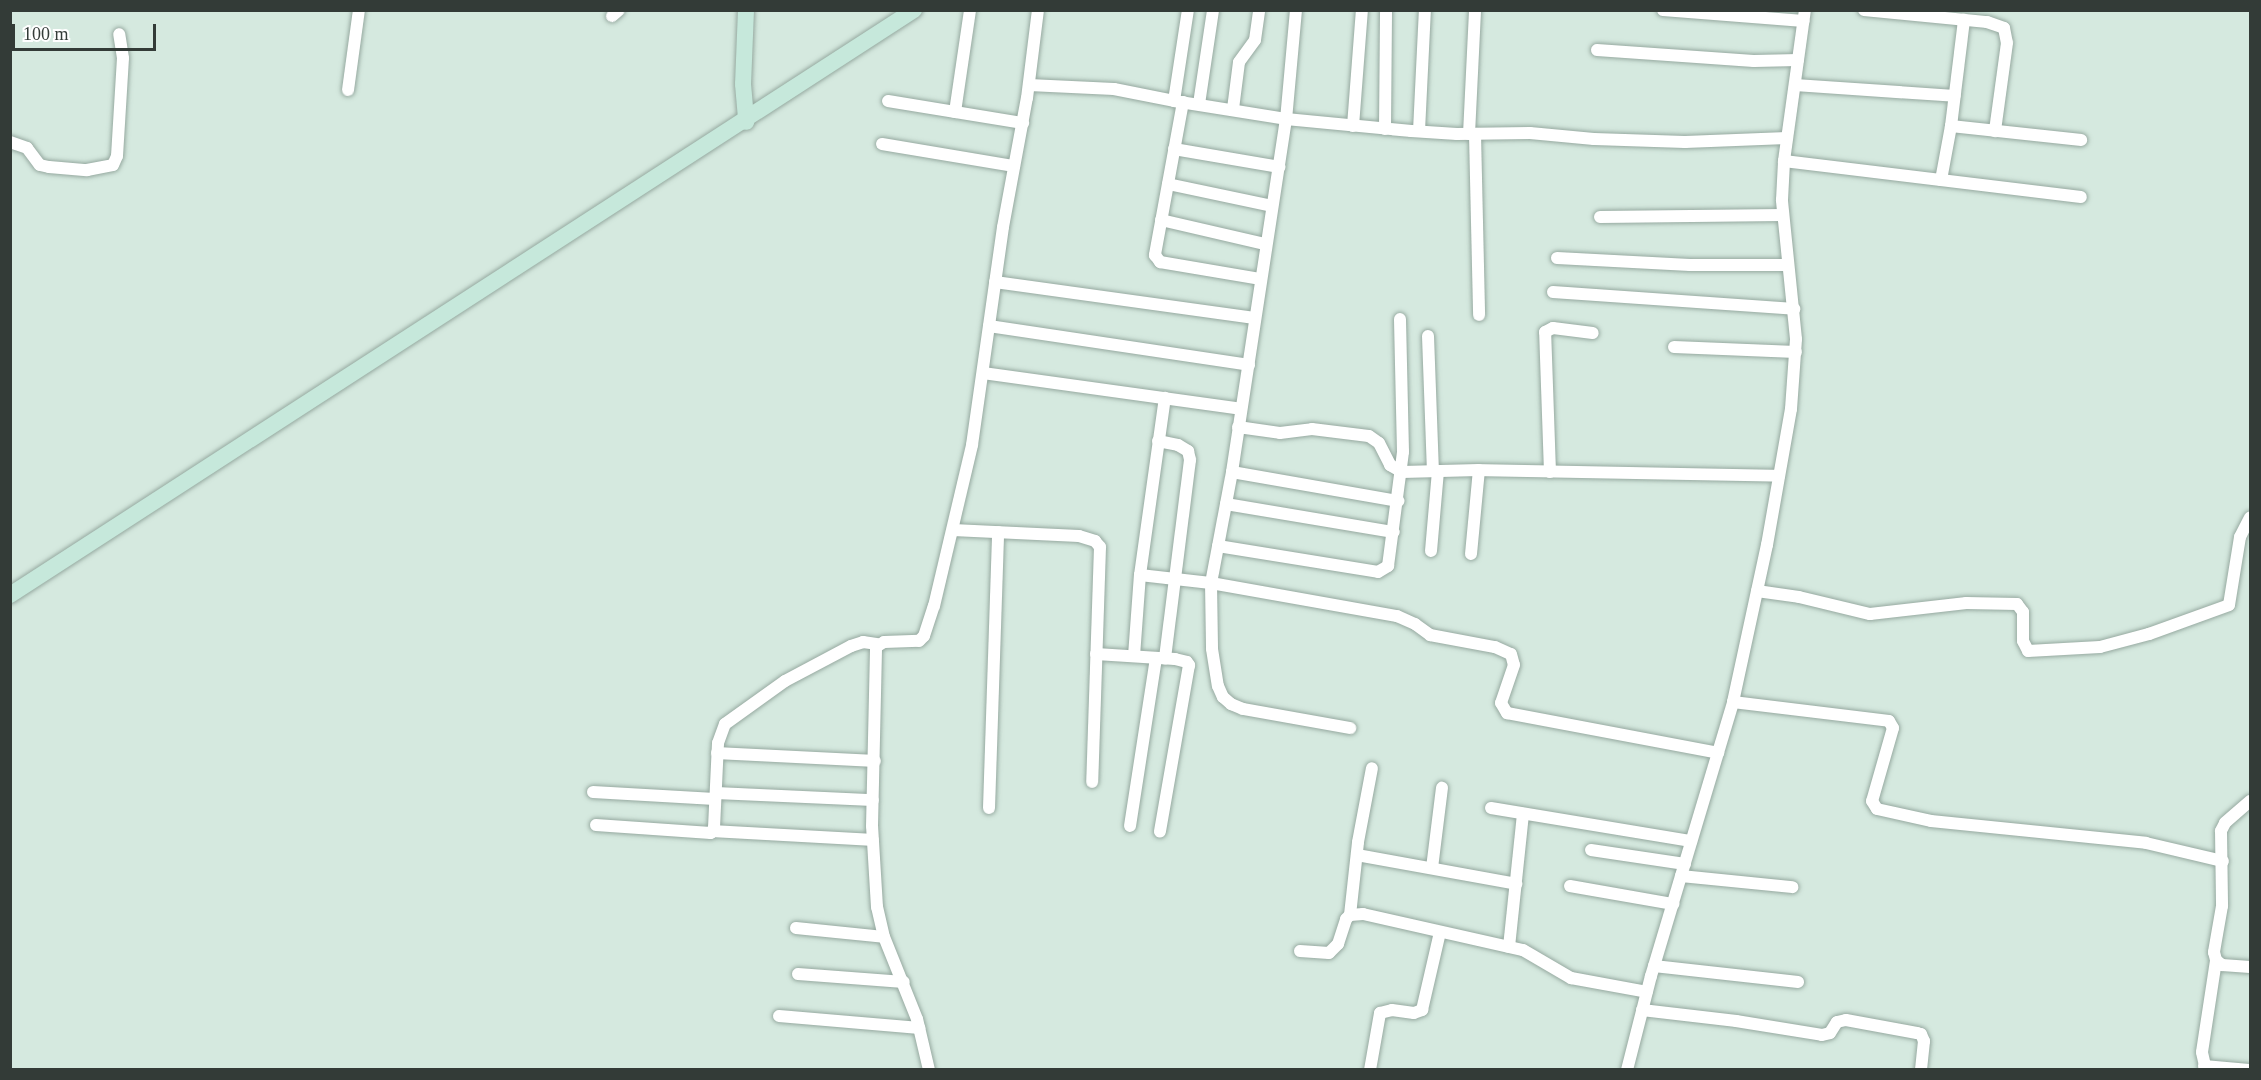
<!DOCTYPE html>
<style>
body{margin:0}
#map{position:relative;width:2261px;height:1080px;overflow:hidden;background:#d5e9df;font-family:Georgia,serif}
div>[style]{position:absolute}
.roads{filter:drop-shadow(0 0 2px #96a9a0) drop-shadow(0 0 2px #96a9a0)}
.street>*{height:12px;margin:-6px;padding:0 6px;transform-origin:6px;border-radius:6px;background:#fff}
.secondary>*{height:16px;margin:-8px;padding:0 8px;transform-origin:8px;border-radius:8px;background:#c6e8db}
span{translate:-50% -50%;white-space:nowrap;text-align:center;line-height:1.15;-webkit-text-stroke:5px #fff;paint-order:stroke}
.frame{position:absolute;inset:0;border:12px solid #333b37;pointer-events:none}
.scale{position:absolute;left:12px;top:24px;width:144px;height:27px;box-sizing:border-box;border:3px solid #333b37;border-top:0;padding-left:8px;font-size:18px;line-height:21px;white-space:nowrap;color:#333b37;-webkit-text-stroke:4px #fff;paint-order:stroke}
</style>
<div id="map">
<div class="roads">
<div class="street">
<i style="left:1296px;top:10px;width:109px;rotate:95.2deg"></i>
<i style="left:1286px;top:119px;width:357px;rotate:98.7deg"></i>
<i style="left:1232px;top:472px;width:113px;rotate:100.7deg"></i>
<i style="left:1211px;top:583px;width:66px;rotate:89.1deg"></i>
<i style="left:1212px;top:649px;width:37px;rotate:81deg"></i>
<i style="left:1218px;top:686px;width:12px;rotate:66deg"></i>
<i style="left:1223px;top:697px;width:11px;rotate:41deg"></i>
<i style="left:1231px;top:704px;width:13px;rotate:23deg"></i>
<i style="left:1243px;top:709px;width:109px;rotate:10.1deg"></i>
<i style="left:1663px;top:10px;width:141px;rotate:4.5deg"></i>
<i style="left:1864px;top:10px;width:124px;rotate:5.6deg"></i>
<i style="left:1987px;top:22px;width:18px;rotate:19deg"></i>
<i style="left:2004px;top:28px;width:15px;rotate:79deg"></i>
<i style="left:2007px;top:43px;width:89px;rotate:97.8deg"></i>
<i style="left:612px;top:16px;width:9px;rotate:-41deg"></i>
<i style="left:1597px;top:50px;width:157px;rotate:4deg"></i>
<i style="left:1754px;top:61px;width:44px;rotate:-1.3deg"></i>
<i style="left:1029px;top:85px;width:85px;rotate:2.7deg"></i>
<i style="left:1114px;top:89px;width:61px;rotate:11.3deg"></i>
<i style="left:1174px;top:101px;width:113px;rotate:9.1deg"></i>
<i style="left:1286px;top:119px;width:126px;rotate:5.5deg"></i>
<i style="left:1411px;top:131px;width:46px;rotate:3.7deg"></i>
<i style="left:1457px;top:134px;width:73px;rotate:-0.8deg"></i>
<i style="left:1530px;top:133px;width:64px;rotate:5.4deg"></i>
<i style="left:1594px;top:139px;width:91px;rotate:1.9deg"></i>
<i style="left:1685px;top:142px;width:102px;rotate:-2.2deg"></i>
<i style="left:1795px;top:85px;width:160px;rotate:3.9deg"></i>
<i style="left:348px;top:90px;width:81px;rotate:-82.2deg"></i>
<i style="left:888px;top:101px;width:137px;rotate:9.3deg"></i>
<i style="left:1174px;top:101px;width:92px;rotate:-81.3deg"></i>
<i style="left:1183px;top:102px;width:156px;rotate:100.4deg"></i>
<i style="left:1155px;top:255px;width:9px;rotate:54deg"></i>
<i style="left:1160px;top:262px;width:101px;rotate:9.6deg"></i>
<i style="left:1199px;top:104px;width:95px;rotate:-81.5deg"></i>
<i style="left:1233px;top:109px;width:47px;rotate:-82.7deg"></i>
<i style="left:1239px;top:62px;width:27px;rotate:-54deg"></i>
<i style="left:1255px;top:40px;width:30px;rotate:-82deg"></i>
<i style="left:955px;top:112px;width:103px;rotate:-81.6deg"></i>
<i style="left:1353px;top:126px;width:116px;rotate:-85.6deg"></i>
<i style="left:1951px;top:126px;width:131px;rotate:6.1deg"></i>
<i style="left:1385px;top:129px;width:119px;rotate:-89.5deg"></i>
<i style="left:1419px;top:131px;width:121px;rotate:-87.2deg"></i>
<i style="left:1469px;top:134px;width:124px;rotate:-87.2deg"></i>
<i style="left:1475px;top:134px;width:181px;rotate:88.7deg"></i>
<i style="left:10px;top:142px;width:18px;rotate:19deg"></i>
<i style="left:27px;top:148px;width:21px;rotate:53deg"></i>
<i style="left:40px;top:165px;width:9px;rotate:13deg"></i>
<i style="left:49px;top:167px;width:38px;rotate:5deg"></i>
<i style="left:87px;top:170px;width:26px;rotate:-11deg"></i>
<i style="left:113px;top:165px;width:10px;rotate:-66deg"></i>
<i style="left:117px;top:156px;width:98px;rotate:-86.5deg"></i>
<i style="left:123px;top:58px;width:24px;rotate:-99deg"></i>
<i style="left:882px;top:144px;width:134px;rotate:9.5deg"></i>
<i style="left:1174px;top:149px;width:107px;rotate:9.7deg"></i>
<i style="left:1784px;top:161px;width:299px;rotate:6.9deg"></i>
<i style="left:1941px;top:180px;width:55px;rotate:-79.5deg"></i>
<i style="left:1951px;top:126px;width:107px;rotate:-83deg"></i>
<i style="left:1168px;top:184px;width:106px;rotate:11.9deg"></i>
<i style="left:1600px;top:217px;width:183px;rotate:-0.6deg"></i>
<i style="left:1161px;top:220px;width:107px;rotate:13deg"></i>
<i style="left:1557px;top:258px;width:133px;rotate:3deg"></i>
<i style="left:1690px;top:265px;width:98px"></i>
<i style="left:995px;top:282px;width:262px;rotate:7.9deg"></i>
<i style="left:1553px;top:292px;width:242px;rotate:4deg"></i>
<i style="left:989px;top:326px;width:263px;rotate:8.5deg"></i>
<i style="left:1428px;top:336px;width:135px;rotate:87.9deg"></i>
<i style="left:1674px;top:347px;width:122px;rotate:2.3deg"></i>
<i style="left:983px;top:373px;width:260px;rotate:7.9deg"></i>
<i style="left:1238px;top:427px;width:42px;rotate:8.1deg"></i>
<i style="left:1280px;top:433px;width:32px;rotate:-7deg"></i>
<i style="left:1312px;top:429px;width:57px;rotate:7deg"></i>
<i style="left:1369px;top:436px;width:12px;rotate:35deg"></i>
<i style="left:1379px;top:443px;width:25px;rotate:63deg"></i>
<i style="left:1390px;top:465px;width:14px;rotate:30deg"></i>
<i style="left:1402px;top:472px;width:77px;rotate:-1.5deg"></i>
<i style="left:1479px;top:470px;width:300px;rotate:1.1deg"></i>
<i style="left:1158px;top:441px;width:20px;rotate:11deg"></i>
<i style="left:1178px;top:445px;width:12px;rotate:31deg"></i>
<i style="left:1188px;top:451px;width:9px;rotate:77deg"></i>
<i style="left:1190px;top:460px;width:200px;rotate:97.2deg"></i>
<i style="left:1232px;top:472px;width:169px;rotate:9.9deg"></i>
<i style="left:1550px;top:472px;width:140px;rotate:-92deg"></i>
<i style="left:1545px;top:332px;width:9px;rotate:-27deg"></i>
<i style="left:1553px;top:328px;width:40px;rotate:7.1deg"></i>
<i style="left:1226px;top:504px;width:170px;rotate:9.5deg"></i>
<i style="left:953px;top:530px;width:126px;rotate:2.7deg"></i>
<i style="left:1079px;top:536px;width:17px;rotate:17deg"></i>
<i style="left:1095px;top:541px;width:8px;rotate:50deg"></i>
<i style="left:1100px;top:547px;width:235px;rotate:91.9deg"></i>
<i style="left:1218px;top:546px;width:162px;rotate:9.2deg"></i>
<i style="left:1378px;top:572px;width:12px;rotate:-31deg"></i>
<i style="left:1388px;top:566px;width:115px;rotate:-82.5deg"></i>
<i style="left:1403px;top:452px;width:133px;rotate:-91.3deg"></i>
<i style="left:1431px;top:551px;width:80px;rotate:-85deg"></i>
<i style="left:1471px;top:554px;width:84px;rotate:-84.6deg"></i>
<i style="left:1140px;top:575px;width:71px;rotate:6.4deg"></i>
<i style="left:1211px;top:583px;width:189px;rotate:10.1deg"></i>
<i style="left:1397px;top:616px;width:20px;rotate:24deg"></i>
<i style="left:1415px;top:624px;width:19px;rotate:36deg"></i>
<i style="left:1430px;top:635px;width:66px;rotate:10.5deg"></i>
<i style="left:1495px;top:647px;width:17px;rotate:24deg"></i>
<i style="left:1511px;top:654px;width:11px;rotate:75deg"></i>
<i style="left:1514px;top:665px;width:40px;rotate:108.9deg"></i>
<i style="left:1501px;top:703px;width:12px;rotate:59deg"></i>
<i style="left:1507px;top:713px;width:215px;rotate:10.7deg"></i>
<i style="left:1757px;top:591px;width:42px;rotate:8.1deg"></i>
<i style="left:1799px;top:597px;width:73px;rotate:13.5deg"></i>
<i style="left:1870px;top:614px;width:97px;rotate:-6.5deg"></i>
<i style="left:1966px;top:603px;width:51px;rotate:1.1deg"></i>
<i style="left:2017px;top:604px;width:10px;rotate:53deg"></i>
<i style="left:2023px;top:612px;width:29px;rotate:90deg"></i>
<i style="left:2023px;top:641px;width:11px;rotate:63deg"></i>
<i style="left:2028px;top:651px;width:72px;rotate:-3.2deg"></i>
<i style="left:2100px;top:647px;width:51px;rotate:-14.9deg"></i>
<i style="left:2149px;top:634px;width:85px;rotate:-19.9deg"></i>
<i style="left:2229px;top:605px;width:69px;rotate:-80.8deg"></i>
<i style="left:2240px;top:537px;width:22px;rotate:-63deg"></i>
<i style="left:1096px;top:654px;width:79px;rotate:3.6deg"></i>
<i style="left:1175px;top:659px;width:12px;rotate:14deg"></i>
<i style="left:1187px;top:662px;width:4px;rotate:56deg"></i>
<i style="left:1189px;top:665px;width:169px;rotate:99.9deg"></i>
<i style="left:1134px;top:656px;width:81px;rotate:-85.8deg"></i>
<i style="left:1140px;top:575px;width:179px;rotate:-82deg"></i>
<i style="left:1733px;top:702px;width:157px;rotate:6.9deg"></i>
<i style="left:1889px;top:721px;width:8px;rotate:60deg"></i>
<i style="left:1893px;top:728px;width:76px;rotate:106deg"></i>
<i style="left:1872px;top:801px;width:9px;rotate:58deg"></i>
<i style="left:1877px;top:809px;width:55px;rotate:12.5deg"></i>
<i style="left:1931px;top:821px;width:216px;rotate:5.8deg"></i>
<i style="left:2146px;top:843px;width:79px;rotate:13.2deg"></i>
<i style="left:717px;top:753px;width:158px;rotate:2.9deg"></i>
<i style="left:593px;top:792px;width:122px;rotate:3.3deg"></i>
<i style="left:716px;top:793px;width:157px;rotate:2.6deg"></i>
<i style="left:2250px;top:801px;width:33px;rotate:139deg"></i>
<i style="left:2225px;top:823px;width:9px;rotate:117deg"></i>
<i style="left:2221px;top:831px;width:75px;rotate:89.2deg"></i>
<i style="left:2222px;top:906px;width:47px;rotate:99.9deg"></i>
<i style="left:2214px;top:952px;width:8px;rotate:76deg"></i>
<i style="left:2216px;top:960px;width:8px;rotate:40deg"></i>
<i style="left:2222px;top:965px;width:28px;rotate:4deg"></i>
<i style="left:989px;top:808px;width:276px;rotate:-88.1deg"></i>
<i style="left:1491px;top:808px;width:203px;rotate:9.4deg"></i>
<i style="left:596px;top:825px;width:115px;rotate:4deg"></i>
<i style="left:711px;top:833px;width:6px;rotate:-59deg"></i>
<i style="left:714px;top:828px;width:85px;rotate:-87.3deg"></i>
<i style="left:718px;top:743px;width:20px;rotate:-70deg"></i>
<i style="left:725px;top:724px;width:74px;rotate:-35.6deg"></i>
<i style="left:785px;top:681px;width:75px;rotate:-27.9deg"></i>
<i style="left:851px;top:646px;width:13px;rotate:-18deg"></i>
<i style="left:863px;top:642px;width:15px;rotate:8deg"></i>
<i style="left:1130px;top:826px;width:170px;rotate:-81.2deg"></i>
<i style="left:713px;top:831px;width:160px;rotate:3.2deg"></i>
<i style="left:1591px;top:850px;width:95px;rotate:8.5deg"></i>
<i style="left:1357px;top:855px;width:162px;rotate:10.3deg"></i>
<i style="left:1432px;top:868px;width:81px;rotate:-82.9deg"></i>
<i style="left:1681px;top:876px;width:112px;rotate:5.7deg"></i>
<i style="left:1570px;top:886px;width:105px;rotate:9.9deg"></i>
<i style="left:1350px;top:915px;width:73px;rotate:-83.7deg"></i>
<i style="left:1358px;top:842px;width:75px;rotate:-79.3deg"></i>
<i style="left:796px;top:928px;width:88px;rotate:5.8deg"></i>
<i style="left:1509px;top:947px;width:134px;rotate:-84deg"></i>
<i style="left:1300px;top:951px;width:29px;rotate:4deg"></i>
<i style="left:1329px;top:953px;width:13px;rotate:-45deg"></i>
<i style="left:1338px;top:944px;width:26px;rotate:-72deg"></i>
<i style="left:1346px;top:919px;width:6px;rotate:-45deg"></i>
<i style="left:1350px;top:915px;width:13px;rotate:-4deg"></i>
<i style="left:1363px;top:914px;width:164px;rotate:12.7deg"></i>
<i style="left:1523px;top:950px;width:56px;rotate:30.3deg"></i>
<i style="left:1571px;top:978px;width:77px;rotate:10.4deg"></i>
<i style="left:1654px;top:966px;width:145px;rotate:6.3deg"></i>
<i style="left:798px;top:974px;width:106px;rotate:4.3deg"></i>
<i style="left:1642px;top:1010px;width:95px;rotate:6.7deg"></i>
<i style="left:1736px;top:1021px;width:87px;rotate:9.2deg"></i>
<i style="left:1822px;top:1035px;width:8px;rotate:-14deg"></i>
<i style="left:1830px;top:1033px;width:13px;rotate:-58deg"></i>
<i style="left:1837px;top:1022px;width:9px;rotate:-13deg"></i>
<i style="left:1846px;top:1020px;width:72px;rotate:10.4deg"></i>
<i style="left:1917px;top:1033px;width:4px;rotate:14deg"></i>
<i style="left:1921px;top:1034px;width:8px;rotate:67deg"></i>
<i style="left:1924px;top:1041px;width:29px;rotate:96deg"></i>
<i style="left:779px;top:1016px;width:141px;rotate:4.9deg"></i>
<i style="left:2204px;top:1066px;width:45px;rotate:5.1deg"></i>
<i style="left:929px;top:1070px;width:52px;rotate:-103.2deg"></i>
<i style="left:917px;top:1019px;width:88px;rotate:-111.9deg"></i>
<i style="left:884px;top:937px;width:31px;rotate:-103deg"></i>
<i style="left:877px;top:907px;width:81px;rotate:-93.5deg"></i>
<i style="left:872px;top:826px;width:179px;rotate:-88.7deg"></i>
<i style="left:876px;top:647px;width:9px;rotate:-32deg"></i>
<i style="left:884px;top:642px;width:35px;rotate:-2deg"></i>
<i style="left:919px;top:641px;width:7px;rotate:-45deg"></i>
<i style="left:924px;top:636px;width:32px;rotate:-72deg"></i>
<i style="left:934px;top:606px;width:165px;rotate:-76.7deg"></i>
<i style="left:972px;top:445px;width:220px;rotate:-81.9deg"></i>
<i style="left:1003px;top:227px;width:131px;rotate:-79.5deg"></i>
<i style="left:1027px;top:98px;width:89px;rotate:-82.9deg"></i>
<i style="left:1370px;top:1070px;width:58px;rotate:-80deg"></i>
<i style="left:1380px;top:1013px;width:12px;rotate:-14deg"></i>
<i style="left:1392px;top:1010px;width:22px;rotate:8deg"></i>
<i style="left:1414px;top:1013px;width:9px;rotate:-21deg"></i>
<i style="left:1422px;top:1010px;width:80px;rotate:-77deg"></i>
<i style="left:1627px;top:1070px;width:97px;rotate:-75.7deg"></i>
<i style="left:1651px;top:976px;width:286px;rotate:-73.3deg"></i>
<i style="left:1733px;top:702px;width:161px;rotate:-77.8deg"></i>
<i style="left:1767px;top:545px;width:138px;rotate:-80deg"></i>
<i style="left:1791px;top:409px;width:70px;rotate:-85.9deg"></i>
<i style="left:1796px;top:339px;width:140px;rotate:-95.8deg"></i>
<i style="left:1782px;top:200px;width:39px;rotate:-87deg"></i>
<i style="left:1784px;top:161px;width:152px;rotate:-82.1deg"></i>
<i style="left:2206px;top:1070px;width:18px;rotate:-103deg"></i>
<i style="left:2202px;top:1052px;width:93px;rotate:-81.3deg"></i>
</div>
<div class="secondary">
<i style="left:746px;top:10px;width:74px;rotate:92.3deg"></i>
<i style="left:743px;top:84px;width:38px;rotate:85deg"></i>
<i style="left:10px;top:595px;width:1077px;rotate:-32.91deg"></i>
</div>
</div>
<div class="frame"></div>
<div class="scale">100 m</div>
</div>
